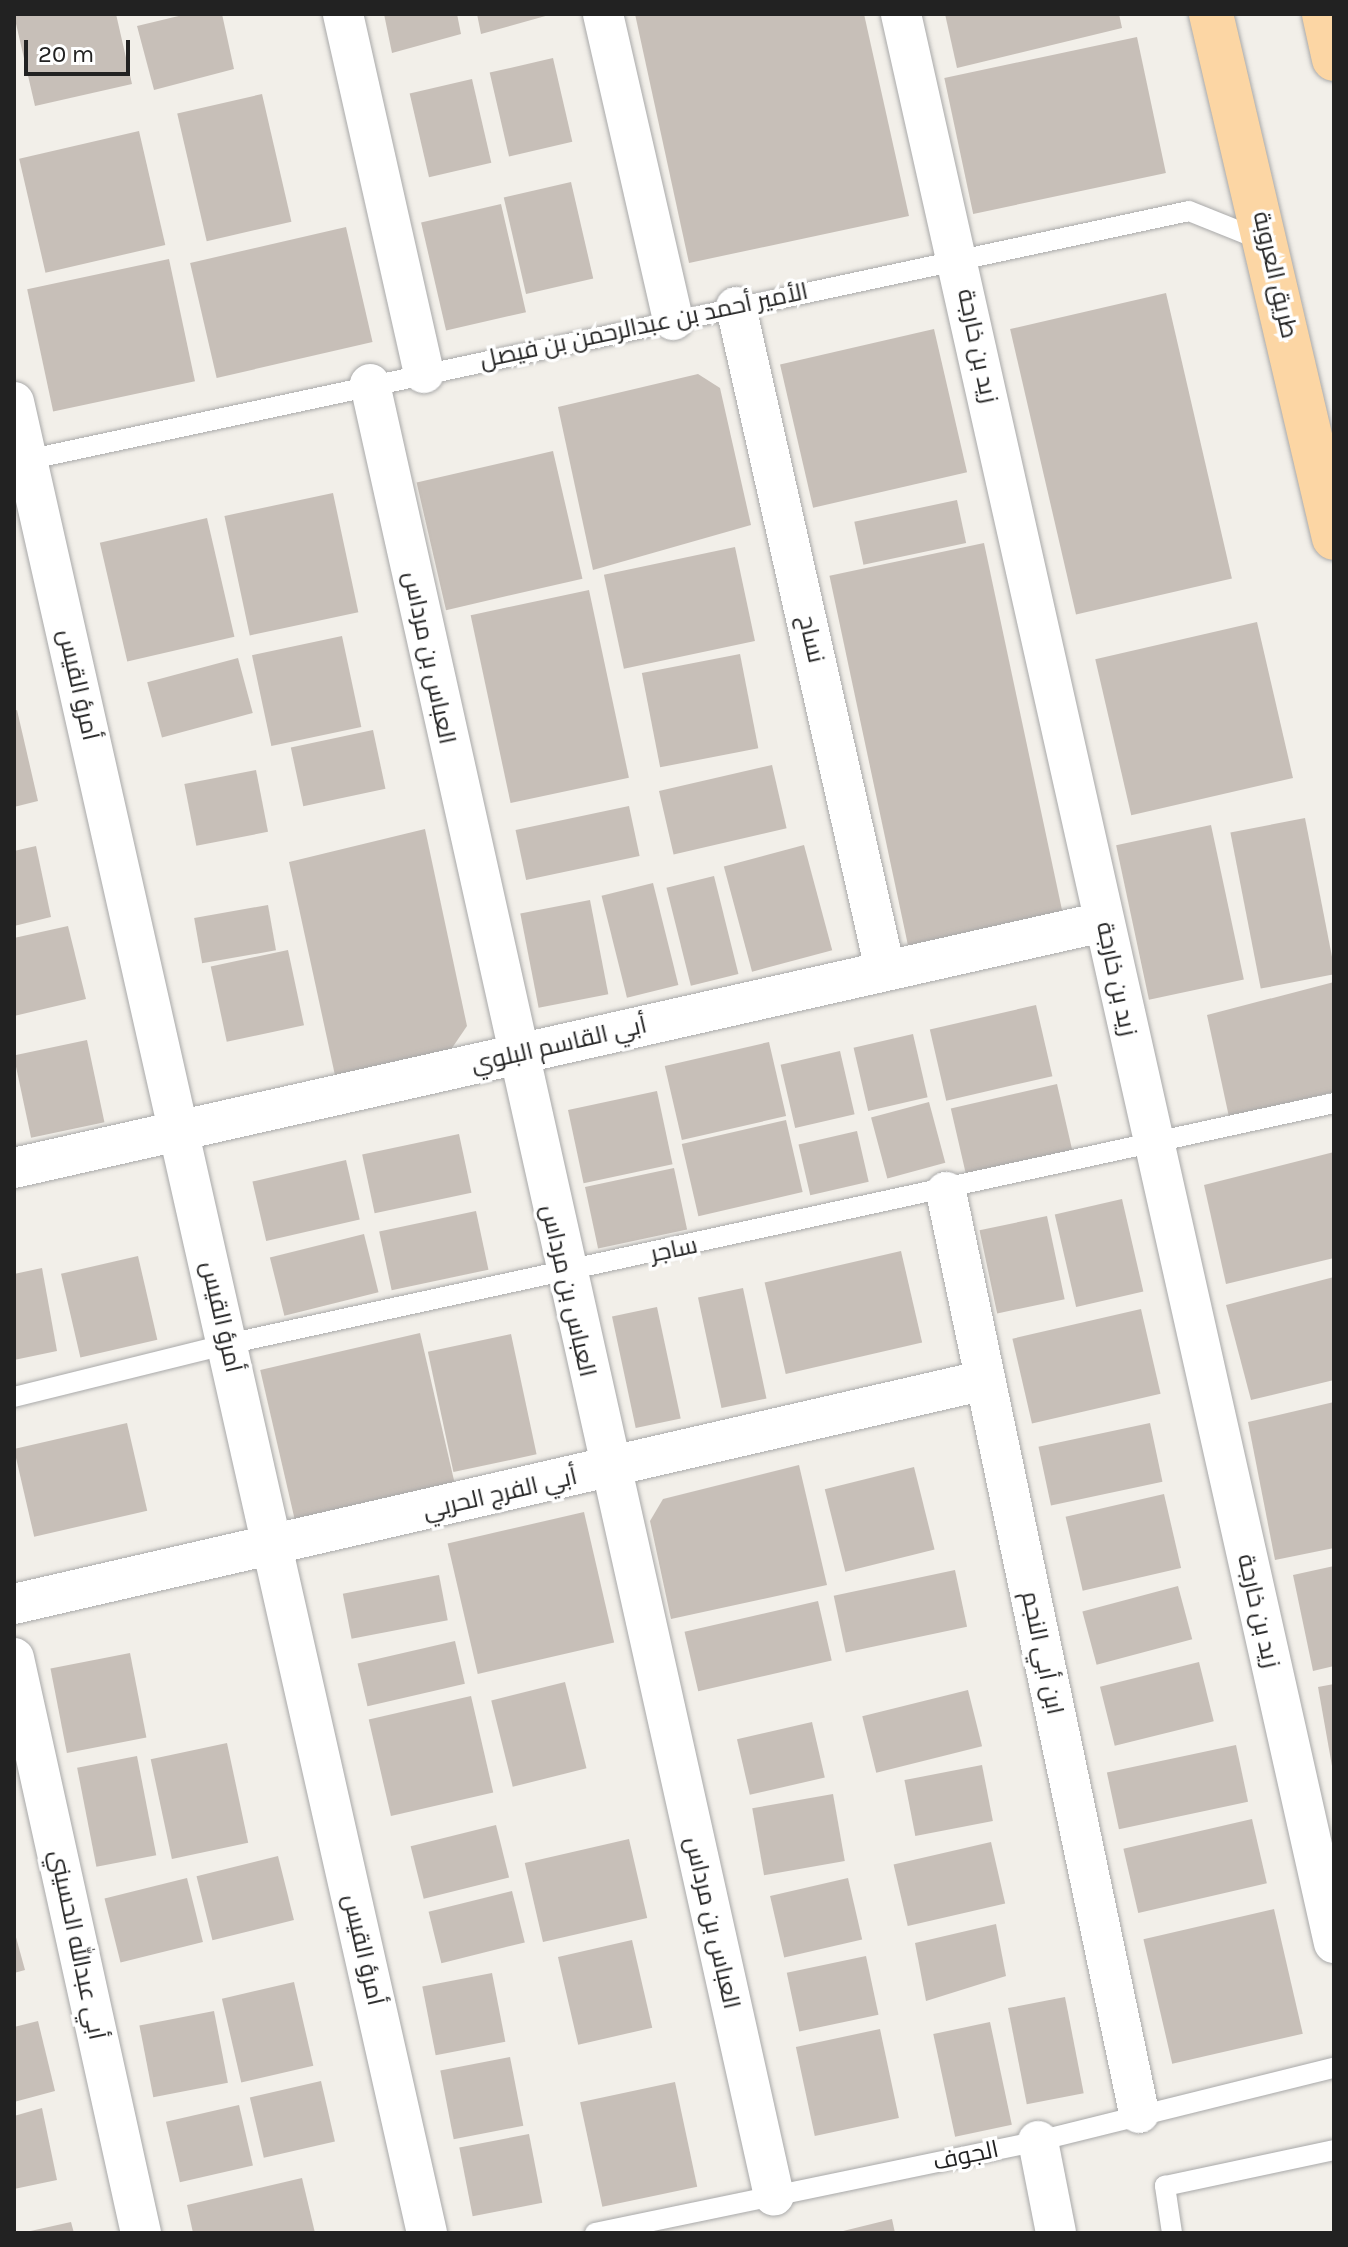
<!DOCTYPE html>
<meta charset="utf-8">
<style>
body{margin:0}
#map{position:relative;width:1348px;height:2247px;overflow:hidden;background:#f2efe9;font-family:Karla,Cairo,sans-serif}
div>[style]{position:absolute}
.building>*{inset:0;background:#c7bfb8;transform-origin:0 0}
.roads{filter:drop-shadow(0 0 2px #a9a9a9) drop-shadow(0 0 2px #a9a9a9)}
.service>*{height:20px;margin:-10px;padding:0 10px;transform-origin:10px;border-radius:10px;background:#fff}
.minor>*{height:40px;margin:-20px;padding:0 20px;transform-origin:20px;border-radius:20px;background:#fff}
.primary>*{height:44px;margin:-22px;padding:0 22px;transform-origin:22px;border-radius:22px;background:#fcd6a4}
span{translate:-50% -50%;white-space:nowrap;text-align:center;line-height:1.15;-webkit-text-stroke:7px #fff;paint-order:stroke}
.street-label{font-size:24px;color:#222}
.frame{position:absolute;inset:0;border:16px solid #222;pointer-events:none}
.scale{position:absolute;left:24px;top:40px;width:106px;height:36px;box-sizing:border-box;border:4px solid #222;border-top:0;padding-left:10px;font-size:24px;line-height:28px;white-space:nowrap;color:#222;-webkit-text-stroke:6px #fff;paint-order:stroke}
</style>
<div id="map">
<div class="building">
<i style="clip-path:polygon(116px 14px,132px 84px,35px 106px,14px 15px)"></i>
<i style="clip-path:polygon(187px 14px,222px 14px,234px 69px,154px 90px,137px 26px)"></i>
<i style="clip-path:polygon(384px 14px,457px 14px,461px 34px,392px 53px)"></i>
<i style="clip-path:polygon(477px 14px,549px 14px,549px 15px,481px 34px)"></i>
<i style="clip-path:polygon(635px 14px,864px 14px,909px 216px,689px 263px)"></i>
<i style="clip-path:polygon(945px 14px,1119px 14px,1122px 28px,957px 68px)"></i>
<i style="left:1137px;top:37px;width:139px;height:197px;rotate:78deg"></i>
<i style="left:553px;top:58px;width:86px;height:65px;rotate:77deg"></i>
<i style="left:472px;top:79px;width:86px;height:64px;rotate:77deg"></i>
<i style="left:262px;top:94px;width:131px;height:87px;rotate:77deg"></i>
<i style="left:139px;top:131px;width:117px;height:123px;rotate:77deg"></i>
<i style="left:571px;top:182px;width:99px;height:69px;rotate:77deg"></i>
<i style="left:501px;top:204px;width:111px;height:82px;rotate:77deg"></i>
<i style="left:346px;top:227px;width:118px;height:160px;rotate:77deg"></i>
<i style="left:169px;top:259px;width:125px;height:145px;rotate:78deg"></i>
<i style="left:1166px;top:293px;width:293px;height:160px;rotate:77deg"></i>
<i style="left:934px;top:329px;width:147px;height:158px;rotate:77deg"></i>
<i style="clip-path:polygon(698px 374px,720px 388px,751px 525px,593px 570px,558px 407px)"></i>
<i style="left:553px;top:451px;width:131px;height:140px;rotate:77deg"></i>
<i style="left:333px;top:493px;width:122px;height:111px;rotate:78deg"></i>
<i style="left:957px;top:500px;width:44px;height:105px;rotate:78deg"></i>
<i style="left:207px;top:518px;width:122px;height:110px;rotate:77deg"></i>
<i style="left:984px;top:543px;width:379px;height:158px;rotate:78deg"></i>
<i style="left:735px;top:547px;width:96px;height:134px;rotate:78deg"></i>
<i style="left:589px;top:590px;width:192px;height:121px;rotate:78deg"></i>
<i style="left:1257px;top:622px;width:160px;height:166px;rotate:77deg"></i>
<i style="left:342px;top:636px;width:93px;height:92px;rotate:78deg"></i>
<i style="left:740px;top:654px;width:96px;height:100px;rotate:79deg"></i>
<i style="left:238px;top:658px;width:57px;height:94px;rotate:75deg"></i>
<i style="clip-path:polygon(17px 710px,38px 801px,14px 807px,14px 711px)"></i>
<i style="left:373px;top:730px;width:60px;height:84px;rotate:78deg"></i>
<i style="left:772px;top:765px;width:65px;height:116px;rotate:77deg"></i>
<i style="left:256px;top:770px;width:63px;height:73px;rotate:79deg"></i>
<i style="left:629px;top:806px;width:51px;height:116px;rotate:78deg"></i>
<i style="left:1305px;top:818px;width:159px;height:76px;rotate:79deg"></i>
<i style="left:1211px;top:825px;width:158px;height:97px;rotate:78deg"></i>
<i style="clip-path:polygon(425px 829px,467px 1026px,450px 1051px,336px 1080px,289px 862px)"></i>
<i style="left:804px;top:845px;width:109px;height:83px;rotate:75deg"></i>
<i style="clip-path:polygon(36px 846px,51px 917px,14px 926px,14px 851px)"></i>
<i style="left:714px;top:876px;width:101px;height:49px;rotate:76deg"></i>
<i style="left:653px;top:883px;width:105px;height:53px;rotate:76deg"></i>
<i style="left:590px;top:900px;width:96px;height:71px;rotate:79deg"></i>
<i style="left:268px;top:905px;width:46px;height:75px;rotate:80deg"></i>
<i style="clip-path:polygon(68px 926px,86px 999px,14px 1016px,14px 938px)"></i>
<i style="left:288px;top:950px;width:77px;height:79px;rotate:78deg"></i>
<i style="clip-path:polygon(1334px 982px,1334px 1092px,1229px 1117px,1207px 1015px)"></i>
<i style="left:1036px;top:1005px;width:73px;height:109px;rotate:77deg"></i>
<i style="left:913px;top:1034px;width:65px;height:61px;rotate:77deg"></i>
<i style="left:87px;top:1040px;width:84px;height:75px;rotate:78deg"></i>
<i style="left:769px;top:1042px;width:76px;height:107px;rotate:77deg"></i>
<i style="left:840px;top:1051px;width:65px;height:61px;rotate:77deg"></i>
<i style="left:1057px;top:1084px;width:73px;height:109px;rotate:77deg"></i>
<i style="left:657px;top:1091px;width:75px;height:91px;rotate:78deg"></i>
<i style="left:929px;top:1102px;width:63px;height:60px;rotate:75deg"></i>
<i style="left:786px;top:1120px;width:74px;height:107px;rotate:77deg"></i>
<i style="left:857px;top:1131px;width:52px;height:60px;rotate:77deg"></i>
<i style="left:459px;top:1134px;width:60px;height:99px;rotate:78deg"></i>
<i style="clip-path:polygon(1334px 1152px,1334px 1258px,1226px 1284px,1204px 1185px)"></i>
<i style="left:346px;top:1160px;width:61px;height:96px;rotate:77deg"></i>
<i style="left:674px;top:1168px;width:63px;height:91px;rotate:78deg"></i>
<i style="left:1122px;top:1199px;width:95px;height:69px;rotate:77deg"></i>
<i style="left:476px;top:1211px;width:60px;height:99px;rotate:78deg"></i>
<i style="left:1047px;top:1216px;width:85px;height:69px;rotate:78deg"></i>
<i style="left:364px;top:1234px;width:60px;height:97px;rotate:76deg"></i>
<i style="left:901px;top:1251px;width:94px;height:140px;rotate:77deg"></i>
<i style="left:138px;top:1256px;width:86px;height:79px;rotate:77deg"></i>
<i style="clip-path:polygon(42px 1268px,57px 1351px,14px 1360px,14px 1274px)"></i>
<i style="clip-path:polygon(1334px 1277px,1334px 1380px,1251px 1400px,1226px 1305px)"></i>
<i style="left:743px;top:1288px;width:113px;height:46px;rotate:78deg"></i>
<i style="left:657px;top:1307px;width:114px;height:46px;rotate:78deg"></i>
<i style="left:1141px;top:1309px;width:87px;height:132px;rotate:77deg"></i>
<i style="left:420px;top:1333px;width:155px;height:164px;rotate:77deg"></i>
<i style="left:511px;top:1334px;width:123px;height:85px;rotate:78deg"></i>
<i style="clip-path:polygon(1334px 1402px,1334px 1548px,1275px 1560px,1248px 1422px)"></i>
<i style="left:127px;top:1423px;width:90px;height:116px;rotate:77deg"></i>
<i style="left:1150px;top:1423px;width:60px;height:114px;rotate:78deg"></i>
<i style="clip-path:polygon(799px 1465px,827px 1585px,671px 1619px,650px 1521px,663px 1499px)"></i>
<i style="left:914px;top:1467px;width:85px;height:92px;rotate:76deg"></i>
<i style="left:1164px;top:1494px;width:76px;height:101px;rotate:77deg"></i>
<i style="left:584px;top:1512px;width:134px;height:140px;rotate:77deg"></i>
<i style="clip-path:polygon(1334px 1566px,1334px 1666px,1313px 1671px,1293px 1575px)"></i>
<i style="left:955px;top:1570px;width:58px;height:124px;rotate:78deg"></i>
<i style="left:439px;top:1575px;width:46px;height:98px;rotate:79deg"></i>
<i style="left:1178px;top:1586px;width:55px;height:99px;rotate:75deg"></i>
<i style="left:818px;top:1601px;width:61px;height:137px;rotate:77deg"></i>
<i style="left:455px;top:1641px;width:44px;height:100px;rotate:77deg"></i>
<i style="left:130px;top:1653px;width:86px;height:81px;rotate:79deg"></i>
<i style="left:1199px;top:1662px;width:61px;height:102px;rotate:76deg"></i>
<i style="left:565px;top:1682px;width:89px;height:76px;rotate:76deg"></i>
<i style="clip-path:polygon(1334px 1684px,1334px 1766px,1332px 1766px,1318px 1687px)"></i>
<i style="left:968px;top:1690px;width:58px;height:109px;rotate:76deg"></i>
<i style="left:471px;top:1696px;width:99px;height:105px;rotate:77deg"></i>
<i style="left:812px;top:1722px;width:57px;height:77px;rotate:77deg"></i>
<i style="left:227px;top:1743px;width:102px;height:78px;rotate:78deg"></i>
<i style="left:1236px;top:1745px;width:58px;height:132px;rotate:78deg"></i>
<i style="left:137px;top:1756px;width:101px;height:61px;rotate:79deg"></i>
<i style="left:982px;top:1765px;width:57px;height:79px;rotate:79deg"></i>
<i style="left:833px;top:1794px;width:68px;height:82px;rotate:80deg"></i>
<i style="left:1252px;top:1819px;width:66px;height:132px;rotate:77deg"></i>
<i style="left:496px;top:1825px;width:54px;height:88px;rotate:76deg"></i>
<i style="left:629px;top:1839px;width:81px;height:107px;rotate:77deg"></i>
<i style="left:991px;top:1842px;width:63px;height:100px;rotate:77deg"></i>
<i style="left:278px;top:1856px;width:66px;height:84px;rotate:76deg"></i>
<i style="left:187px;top:1878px;width:66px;height:85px;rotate:76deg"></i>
<i style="left:848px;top:1878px;width:63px;height:80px;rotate:77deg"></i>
<i style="left:512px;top:1891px;width:53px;height:86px;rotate:76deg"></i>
<i style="left:1274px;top:1909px;width:128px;height:134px;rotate:77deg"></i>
<i style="clip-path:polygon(996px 1924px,1006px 1976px,926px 2001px,915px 1943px)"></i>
<i style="clip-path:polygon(14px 1930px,25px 1970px,14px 1973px)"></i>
<i style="left:632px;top:1940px;width:90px;height:76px;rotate:77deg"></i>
<i style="left:866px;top:1956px;width:60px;height:81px;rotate:78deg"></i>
<i style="left:492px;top:1973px;width:70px;height:71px;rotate:79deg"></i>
<i style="left:294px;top:1982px;width:86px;height:74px;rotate:77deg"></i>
<i style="left:1065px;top:1997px;width:98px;height:58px;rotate:79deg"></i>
<i style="left:214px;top:2011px;width:73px;height:76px;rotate:79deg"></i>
<i style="clip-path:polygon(38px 2021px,55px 2091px,14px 2102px,14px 2027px)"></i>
<i style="left:990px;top:2022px;width:105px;height:58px;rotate:78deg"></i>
<i style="left:880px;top:2029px;width:91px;height:86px;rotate:78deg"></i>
<i style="left:510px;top:2057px;width:70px;height:71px;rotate:79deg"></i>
<i style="left:321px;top:2081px;width:62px;height:73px;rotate:77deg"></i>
<i style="left:675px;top:2082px;width:107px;height:97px;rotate:78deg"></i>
<i style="left:239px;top:2105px;width:62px;height:75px;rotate:77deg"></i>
<i style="clip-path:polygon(42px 2108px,57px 2180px,14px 2189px,14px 2116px)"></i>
<i style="left:529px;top:2134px;width:70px;height:71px;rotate:79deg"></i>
<i style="clip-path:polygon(302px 2178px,315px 2233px,193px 2233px,187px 2205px)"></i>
<i style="clip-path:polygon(892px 2219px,895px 2233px,839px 2233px,839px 2232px)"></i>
<i style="clip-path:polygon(71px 2222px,74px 2233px,26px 2233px,26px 2232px)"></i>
</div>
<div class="roads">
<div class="service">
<i style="left:22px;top:461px;width:1193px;rotate:-12.09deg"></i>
<i style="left:1189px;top:211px;width:78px;rotate:21.9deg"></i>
<i style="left:14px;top:1397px;width:220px;rotate:-13.9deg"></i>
<i style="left:228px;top:1344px;width:1132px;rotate:-12.29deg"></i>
<i style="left:595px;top:2233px;width:452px;rotate:-11.7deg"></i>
<i style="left:1038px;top:2141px;width:305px;rotate:-13.9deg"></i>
<i style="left:1172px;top:2233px;width:48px;rotate:-98.5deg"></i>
<i style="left:1165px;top:2186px;width:173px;rotate:-12deg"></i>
</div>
<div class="minor">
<i style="left:343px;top:14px;width:368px;rotate:77.3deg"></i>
<i style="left:603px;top:14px;width:314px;rotate:77.1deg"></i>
<i style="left:901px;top:14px;width:1977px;rotate:77.35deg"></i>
<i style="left:736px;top:307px;width:680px;rotate:77.33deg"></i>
<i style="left:370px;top:384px;width:1856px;rotate:77.43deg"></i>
<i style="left:14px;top:402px;width:1877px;rotate:77.29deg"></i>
<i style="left:14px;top:1168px;width:1116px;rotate:-12.73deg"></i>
<i style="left:946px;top:1192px;width:941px;rotate:78.16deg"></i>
<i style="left:14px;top:1604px;width:997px;rotate:-12.99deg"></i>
<i style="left:14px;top:1658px;width:589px;rotate:77.55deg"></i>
<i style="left:1038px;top:2141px;width:94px;rotate:78.9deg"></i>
</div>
<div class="primary">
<i style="left:1211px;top:14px;width:538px;rotate:76.79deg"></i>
<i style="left:1324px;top:14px;width:46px;rotate:77.5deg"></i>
</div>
</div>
<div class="street-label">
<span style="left:1275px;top:275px;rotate:77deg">طريق العروبة</span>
<span style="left:644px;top:326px;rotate:-12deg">الأمير أحمد بن عبدالرحمن بن فيصل</span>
<span style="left:977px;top:346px;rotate:78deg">زيد بن خارجة</span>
<span style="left:811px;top:639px;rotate:77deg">نساح</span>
<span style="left:429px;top:658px;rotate:78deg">العباس بن مرداس</span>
<span style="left:78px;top:685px;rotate:77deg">أمرؤ القيس</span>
<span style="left:1116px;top:979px;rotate:78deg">زيد بن خارجة</span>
<span style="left:559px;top:1045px;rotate:-13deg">أبي القاسم البلوي</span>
<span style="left:674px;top:1250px;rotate:-12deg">ساجر</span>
<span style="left:568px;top:1291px;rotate:77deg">العباس بن مرداس</span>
<span style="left:221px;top:1317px;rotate:77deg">أمرؤ القيس</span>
<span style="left:500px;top:1494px;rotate:-13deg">أبي الفرج الحربي</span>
<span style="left:1258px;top:1611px;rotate:77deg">زيد بن خارجة</span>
<span style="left:1042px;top:1653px;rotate:78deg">ابن أبي النجم</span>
<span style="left:712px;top:1923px;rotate:77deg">العباس بن مرداس</span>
<span style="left:77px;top:1945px;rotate:78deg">أبي عبدالله الحسيني</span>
<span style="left:363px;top:1950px;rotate:77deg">أمرؤ القيس</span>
<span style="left:966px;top:2156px;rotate:-12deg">الجوف</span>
</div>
<div class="frame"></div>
<div class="scale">20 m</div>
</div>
